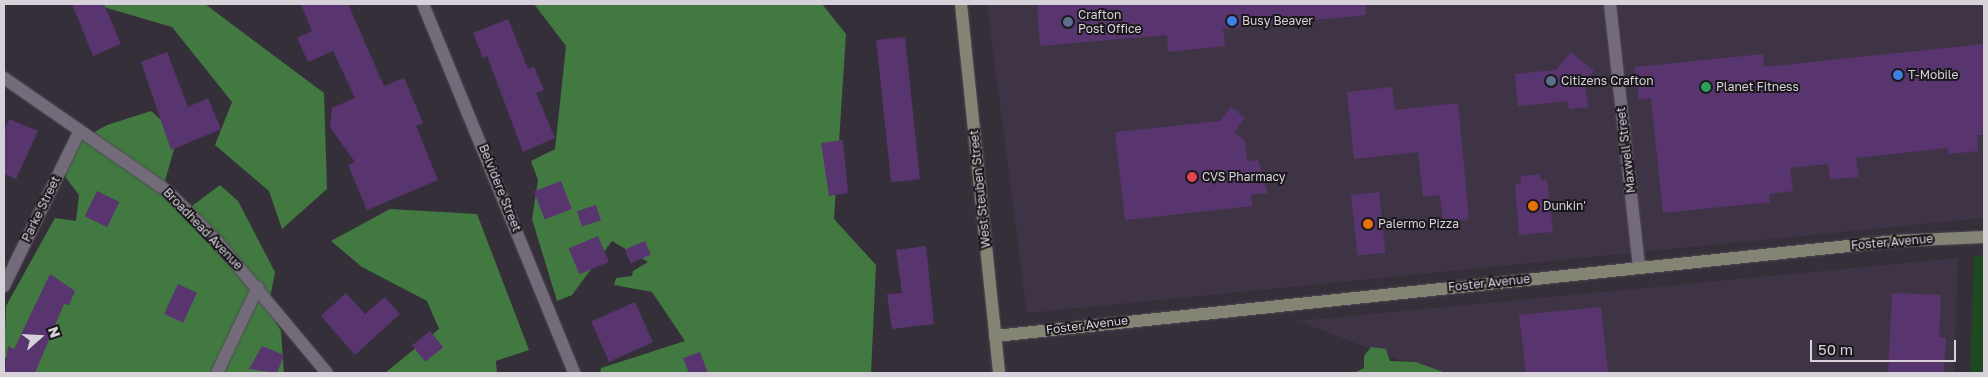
<!DOCTYPE html>
<style>
body{margin:0}
#map{position:relative;width:1988px;height:377px;overflow:hidden;background:#352f3a;font-family:"Golos Text",sans-serif}
div>[style]{position:absolute}
.built>*{inset:0;background:#3e3445}
.green>*{inset:0;background:#1f4920}
.forest>*{inset:0;background:#417941}
.building>*{inset:0;background:#593570;transform-origin:0 0}
.roads{filter:drop-shadow(0 0 1px #514b55) drop-shadow(0 0 1px #514b55)}
.street>*{height:12px;margin:-6px;padding:0 6px;transform-origin:6px;border-radius:6px;background:#736b79}
.secondary>*{height:12px;margin:-6px;padding:0 6px;transform-origin:6px;border-radius:6px;background:#848475}
.dots>*{width:14px;height:14px;translate:-50% -50%;box-sizing:border-box;border:2px solid #1b181d;border-radius:50%}
span{translate:-50% -50%;white-space:nowrap;text-align:center;line-height:1.15;-webkit-text-stroke:4px #1b181d;paint-order:stroke}
.poi-label{font-size:12px;color:#d7d2da}
.left{translate:0 -50%;text-align:left}
.street-label{font-size:12px;color:#d7d2da}
.frame{position:absolute;inset:0;border:5px solid #d7d2da;pointer-events:none}
.north{position:absolute;left:15px;top:312px;width:50px;height:50px;-webkit-text-stroke:4px #1b181d;paint-order:stroke;rotate:71deg;font-size:14px;font-weight:700;line-height:20px;text-align:center;color:#d7d2da}
.north::after{content:'';display:block;margin:auto;width:18px;height:22px;background:#d7d2da;clip-path:polygon(50% 0,100% 100%,50% 72%,0 100%)}
.scale{position:absolute;left:1810px;top:340px;width:146px;height:22px;box-sizing:border-box;border:2px solid #d7d2da;border-top:0;padding-left:6px;font-size:15px;line-height:18px;white-space:nowrap;color:#d7d2da;-webkit-text-stroke:4px #1b181d;paint-order:stroke}
</style>
<div id="map">
<div class="built">
<i style="clip-path:polygon(987px 4px,1984px 4px,1984px 218px,1027px 313px)"></i>
<i style="clip-path:polygon(1958px 258px,1954px 373px,1434px 373px,1298px 321px)"></i>
</div>
<div class="green">
<i style="clip-path:polygon(1974px 256px,1984px 256px,1984px 373px,1970px 373px)"></i>
</div>
<div class="forest">
<i style="clip-path:polygon(93px 4px,205px 4px,324px 93px,327px 189px,282px 229px,269px 191px,215px 145px,232px 102px,172px 27px)"></i>
<i style="clip-path:polygon(534px 4px,822px 4px,846px 34px,834px 219px,876px 265px,871px 373px,600px 373px,601px 368px,685px 341px,652px 292px,614px 285px,616px 278px,632px 276px,633px 271px,648px 262px,612px 241px,572px 295px,557px 301px,532px 219px,538px 180px,531px 161px,555px 149px,566px 46px)"></i>
<i style="clip-path:polygon(151px 111px,178px 135px,165px 181px,192px 206px,220px 185px,238px 201px,275px 272px,268px 309px,281px 331px,284px 373px,20px 373px,4px 357px,6px 306px,55px 218px,76px 221px,79px 195px,66px 178px,66px 148px,107px 125px)"></i>
<i style="clip-path:polygon(390px 209px,477px 214px,529px 350px,496px 361px,497px 373px,385px 373px,439px 329px,427px 301px,362px 267px,331px 241px)"></i>
<i style="clip-path:polygon(1371px 347px,1386px 349px,1390px 361px,1416px 362px,1446px 373px,1354px 373px,1364px 368px,1364px 356px)"></i>
</div>
<div class="building">
<i style="clip-path:polygon(72px 4px,104px 4px,121px 44px,93px 56px)"></i>
<i style="clip-path:polygon(301px 4px,348px 4px,384px 86px,404px 78px,423px 123px,416px 126px,438px 180px,367px 210px,348px 165px,355px 162px,330px 127px,332px 108px,355px 98px,333px 51px,308px 62px,297px 38px,312px 31px)"></i>
<i style="clip-path:polygon(1037px 4px,1365px 4px,1366px 15px,1223px 29px,1225px 46px,1168px 52px,1167px 35px,1040px 46px)"></i>
<i style="clip-path:polygon(508px 19px,528px 69px,534px 67px,544px 90px,536px 93px,555px 138px,523px 152px,487px 56px,483px 58px,473px 33px)"></i>
<i style="left:905px;top:37px;width:143px;height:29px;rotate:84deg"></i>
<i style="clip-path:polygon(1984px 44px,1984px 135px,1977px 135px,1978px 151px,1948px 154px,1947px 148px,1856px 158px,1859px 177px,1830px 179px,1828px 164px,1790px 168px,1793px 191px,1769px 194px,1770px 202px,1663px 213px,1651px 98px,1639px 100px,1635px 67px,1763px 54px,1764px 67px)"></i>
<i style="clip-path:polygon(167px 52px,188px 107px,208px 98px,221px 129px,171px 150px,141px 62px)"></i>
<i style="clip-path:polygon(1571px 52px,1594px 71px,1585px 82px,1588px 107px,1569px 109px,1568px 101px,1518px 106px,1515px 74px,1556px 70px)"></i>
<i style="clip-path:polygon(1392px 87px,1395px 110px,1458px 103px,1469px 219px,1443px 222px,1440px 195px,1423px 197px,1418px 152px,1354px 159px,1347px 92px)"></i>
<i style="clip-path:polygon(1231px 107px,1245px 118px,1234px 132px,1245px 141px,1247px 161px,1258px 160px,1268px 193px,1251px 195px,1252px 206px,1125px 220px,1115px 132px,1220px 121px)"></i>
<i style="clip-path:polygon(9px 119px,38px 131px,16px 179px,4px 174px,4px 132px)"></i>
<i style="clip-path:polygon(843px 140px,848px 193px,829px 196px,821px 143px)"></i>
<i style="clip-path:polygon(1540px 174px,1541px 181px,1547px 180px,1553px 232px,1519px 235px,1515px 184px,1521px 183px,1521px 176px)"></i>
<i style="left:561px;top:181px;width:30px;height:29px;rotate:69deg"></i>
<i style="left:97px;top:191px;width:25px;height:28px;rotate:26deg"></i>
<i style="left:1379px;top:192px;width:61px;height:28px;rotate:84deg"></i>
<i style="left:596px;top:205px;width:16px;height:20px;rotate:72deg"></i>
<i style="left:598px;top:236px;width:28px;height:32px;rotate:67deg"></i>
<i style="left:645px;top:241px;width:15px;height:22px;rotate:67deg"></i>
<i style="clip-path:polygon(926px 246px,934px 324px,892px 329px,887px 294px,902px 293px,896px 250px)"></i>
<i style="clip-path:polygon(50px 274px,75px 291px,69px 305px,64px 304px,35px 373px,4px 373px,8px 346px,14px 349px)"></i>
<i style="left:178px;top:284px;width:21px;height:33px;rotate:25deg"></i>
<i style="clip-path:polygon(346px 293px,365px 314px,385px 297px,400px 314px,355px 355px,321px 316px)"></i>
<i style="clip-path:polygon(1892px 293px,1941px 295px,1939px 337px,1946px 338px,1944px 373px,1888px 373px)"></i>
<i style="left:635px;top:302px;width:44px;height:48px;rotate:66deg"></i>
<i style="clip-path:polygon(1601px 307px,1608px 373px,1526px 373px,1519px 315px)"></i>
<i style="left:430px;top:331px;width:21px;height:23px;rotate:51deg"></i>
<i style="clip-path:polygon(262px 346px,284px 355px,277px 373px,249px 369px)"></i>
<i style="clip-path:polygon(700px 352px,708px 373px,689px 373px,683px 358px)"></i>
</div>
<div class="roads">
<div class="street">
<i style="left:423px;top:4px;width:399px;rotate:67.7deg"></i>
<i style="left:1610px;top:4px;width:265px;rotate:83.7deg"></i>
<i style="left:4px;top:78px;width:198px;rotate:34.7deg"></i>
<i style="left:167px;top:191px;width:71px;rotate:45deg"></i>
<i style="left:217px;top:241px;width:172px;rotate:50.2deg"></i>
<i style="left:4px;top:286px;width:171px;rotate:-64deg"></i>
<i style="left:217px;top:373px;width:95px;rotate:-64.5deg"></i>
</div>
<div class="secondary">
<i style="left:961px;top:4px;width:371px;rotate:84.1deg"></i>
<i style="left:995px;top:336px;width:906px;rotate:-6.02deg"></i>
<i style="left:1896px;top:241px;width:88px;rotate:-2.6deg"></i>
</div>
</div>
<div class="dots">
<i style="left:1232px;top:21px;background:#3f7fe0"></i>
<i style="left:1068px;top:22px;background:#5c6f8a"></i>
<i style="left:1898px;top:75px;background:#3f7fe0"></i>
<i style="left:1551px;top:81px;background:#5c6f8a"></i>
<i style="left:1706px;top:87px;background:#2e9e5b"></i>
<i style="left:1192px;top:177px;background:#e0444e"></i>
<i style="left:1533px;top:206px;background:#e8710a"></i>
<i style="left:1368px;top:224px;background:#e8710a"></i>
</div>
<div class="poi-label">
<span class="left" style="left:1078px;top:22px">Crafton<br>Post Office</span>
<span class="left" style="left:1242px;top:21px">Busy Beaver</span>
<span class="left" style="left:1908px;top:75px">T-Mobile</span>
<span class="left" style="left:1561px;top:81px">Citizens Crafton</span>
<span class="left" style="left:1716px;top:87px">Planet Fitness</span>
<span class="left" style="left:1202px;top:177px">CVS Pharmacy</span>
<span class="left" style="left:1543px;top:206px">Dunkin'</span>
<span class="left" style="left:1378px;top:224px">Palermo Pizza</span>
</div>
<div class="street-label">
<span style="left:1626px;top:150px;rotate:-97deg">Maxwell Street</span>
<span style="left:500px;top:188px;rotate:68deg">Belvidere Street</span>
<span style="left:980px;top:189px;rotate:-96deg">West Steuben Street</span>
<span style="left:41px;top:209px;rotate:-64deg">Parke Street</span>
<span style="left:203px;top:229px;rotate:46deg">Broadhead Avenue</span>
<span style="left:1892px;top:242px;rotate:-5deg">Foster Avenue</span>
<span style="left:1489px;top:283px;rotate:-6deg">Foster Avenue</span>
<span style="left:1087px;top:325px;rotate:-7deg">Foster Avenue</span>
</div>
<div class="frame"></div>
<div class="north">N</div>
<div class="scale">50 m</div>
</div>
